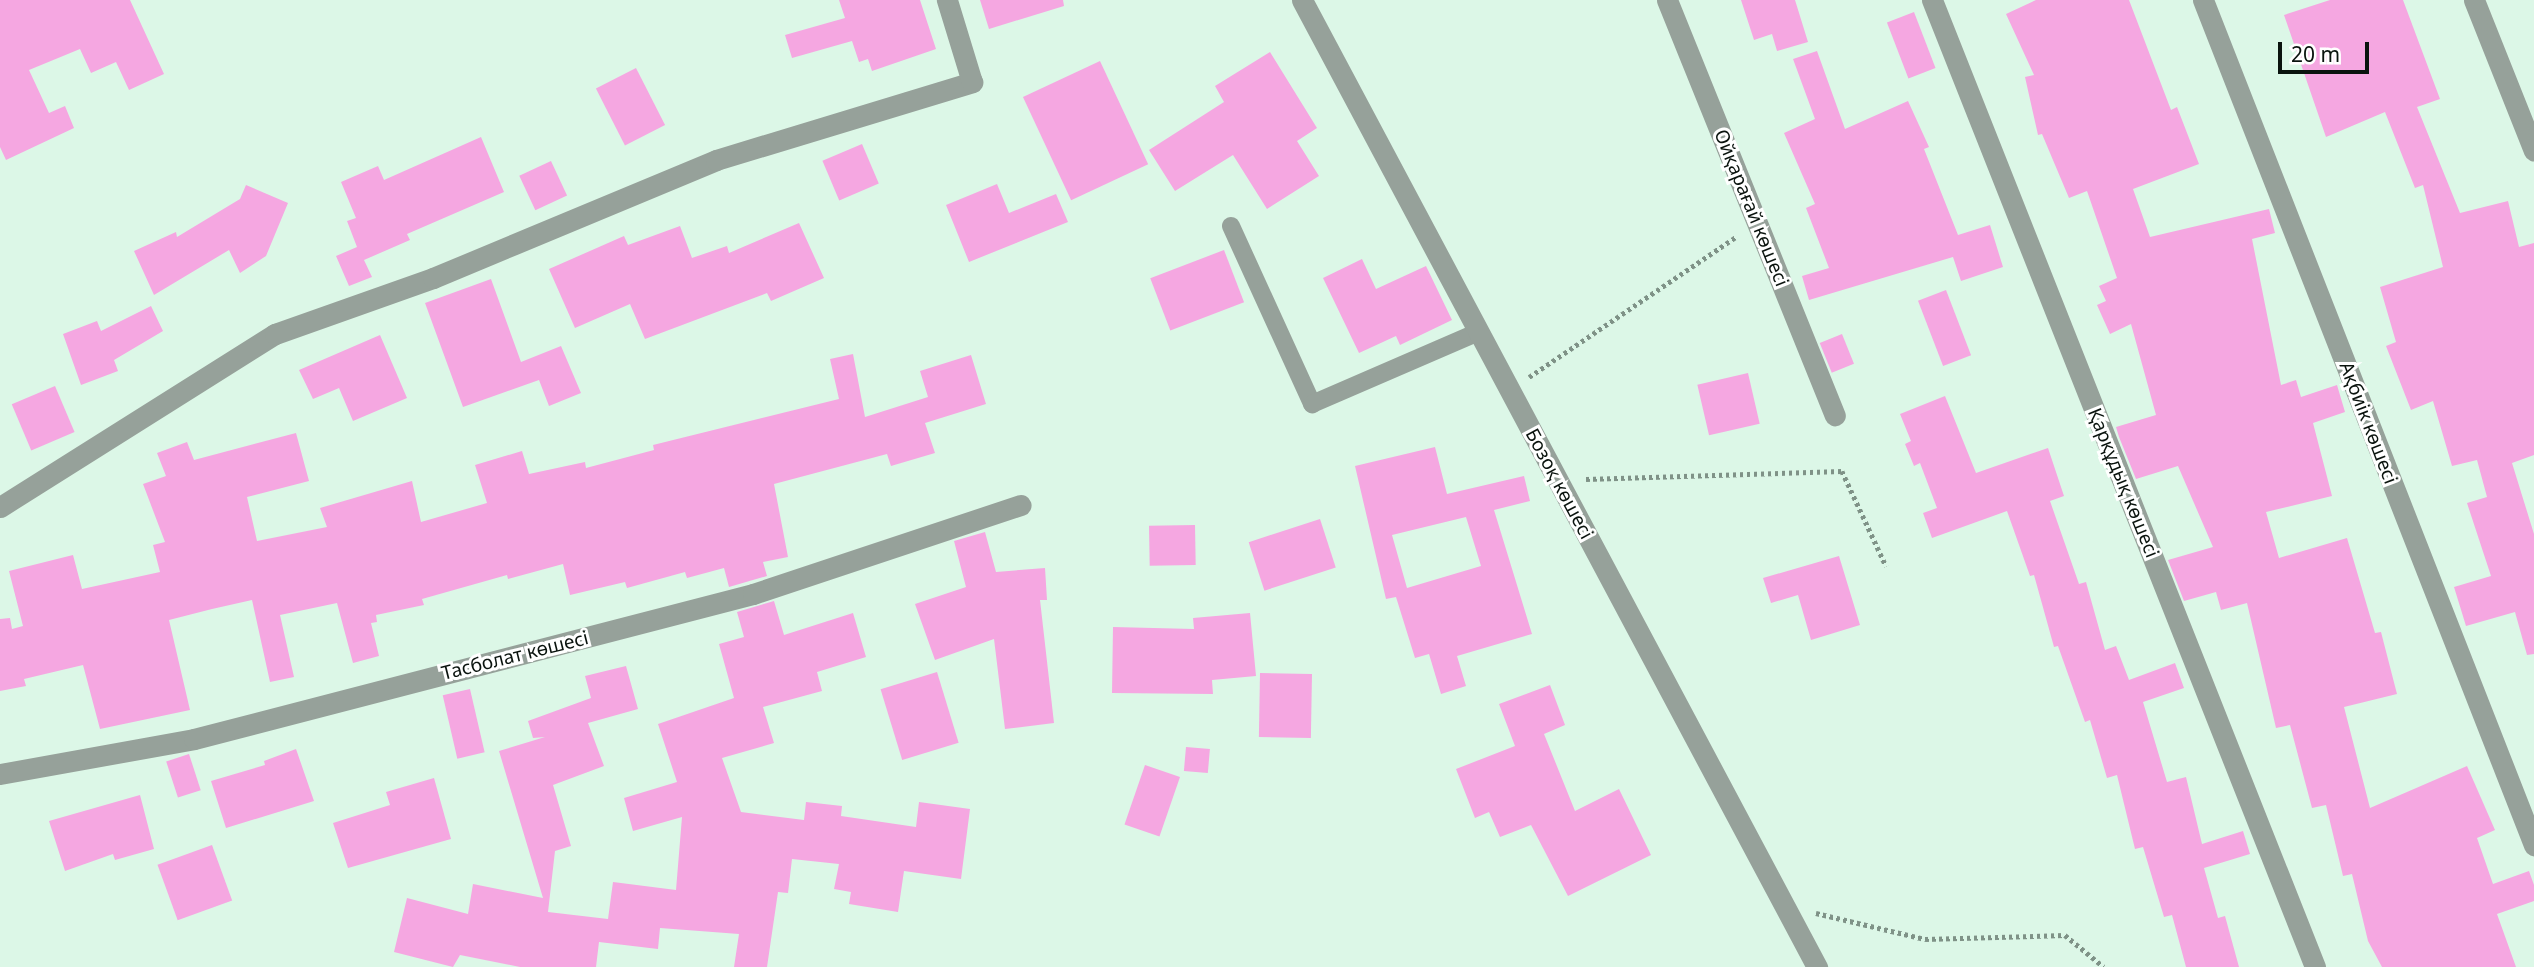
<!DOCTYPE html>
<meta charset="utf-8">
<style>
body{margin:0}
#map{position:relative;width:2534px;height:967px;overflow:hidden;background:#dcf7e7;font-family:"Noto Sans",sans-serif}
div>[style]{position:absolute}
.building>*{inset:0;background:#f5a7e1;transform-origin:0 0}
.path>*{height:4.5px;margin-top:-2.25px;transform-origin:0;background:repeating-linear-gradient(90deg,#7f9287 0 3.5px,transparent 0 7px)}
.lane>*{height:18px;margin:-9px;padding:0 9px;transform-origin:9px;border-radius:9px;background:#96a19a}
.street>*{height:21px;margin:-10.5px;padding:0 10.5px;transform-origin:10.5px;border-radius:10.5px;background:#96a19a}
span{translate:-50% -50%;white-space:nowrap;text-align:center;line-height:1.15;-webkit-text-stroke:6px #fff;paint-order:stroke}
.street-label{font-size:19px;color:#0a130e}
.scale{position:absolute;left:2278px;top:42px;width:91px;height:32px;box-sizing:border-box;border:4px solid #0a130e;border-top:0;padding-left:9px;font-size:21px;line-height:24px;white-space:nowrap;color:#0a130e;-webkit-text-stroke:5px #fff;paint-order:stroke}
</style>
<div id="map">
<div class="building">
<i style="clip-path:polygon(0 0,130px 0,164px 74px,129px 90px,116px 62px,91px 73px,80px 49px,29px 70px,49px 113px,65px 106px,74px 128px,6px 160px,0 147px)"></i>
<i style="clip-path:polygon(839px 0,920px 0,936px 49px,872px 71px,868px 59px,859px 62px,852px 41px,792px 58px,785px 35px,845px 18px)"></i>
<i style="clip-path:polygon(980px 0,1063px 0,1064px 6px,989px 29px)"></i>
<i style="clip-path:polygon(1741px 0,1795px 0,1808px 42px,1777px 51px,1772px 34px,1754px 40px)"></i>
<i style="clip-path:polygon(2036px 0,2129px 0,2171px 110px,2177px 107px,2199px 164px,2133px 189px,2150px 237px,2269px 209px,2275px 233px,2252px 239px,2281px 385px,2296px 380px,2301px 397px,2337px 385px,2345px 412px,2313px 423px,2332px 496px,2266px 512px,2279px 558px,2347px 538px,2375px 633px,2381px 632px,2397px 694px,2344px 707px,2370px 808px,2467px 766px,2495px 830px,2477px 838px,2493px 884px,2529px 871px,2534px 885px,2534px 901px,2497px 914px,2516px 967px,2382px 967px,2368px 941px,2352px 874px,2343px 876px,2326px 805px,2312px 808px,2290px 725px,2276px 728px,2247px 603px,2221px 610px,2216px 592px,2184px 601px,2168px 560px,2213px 547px,2178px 466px,2136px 479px,2119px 437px,2116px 427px,2156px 415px,2131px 324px,2110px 334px,2097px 305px,2106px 301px,2099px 286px,2117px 278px,2087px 191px,2069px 198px,2042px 134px,2038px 135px,2025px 77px,2034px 75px,2006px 14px)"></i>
<i style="clip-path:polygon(2330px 0,2403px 0,2440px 99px,2417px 107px,2460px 213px,2508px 201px,2519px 247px,2534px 243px,2534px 455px,2512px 463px,2534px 534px,2534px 654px,2527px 655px,2515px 612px,2466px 626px,2454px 587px,2491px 576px,2467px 503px,2487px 497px,2477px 460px,2452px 466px,2433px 401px,2411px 410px,2386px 346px,2396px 342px,2380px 287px,2443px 267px,2423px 185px,2415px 188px,2385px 112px,2326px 137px,2284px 15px)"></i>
<i style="left:1914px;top:12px;width:60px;height:29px;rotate:69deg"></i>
<i style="clip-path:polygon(1817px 51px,1845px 129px,1908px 101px,1929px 147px,1924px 149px,1958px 235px,1990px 225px,2003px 267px,1961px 281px,1953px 257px,1809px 300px,1802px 276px,1829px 268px,1806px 208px,1815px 204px,1784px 133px,1815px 119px,1793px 59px)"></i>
<i style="clip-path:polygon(1270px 52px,1317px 128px,1297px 141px,1319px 176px,1267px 209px,1233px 155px,1175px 191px,1149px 150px,1224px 102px,1215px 86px)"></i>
<i style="left:1100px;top:61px;width:114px;height:85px;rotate:65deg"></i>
<i style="left:636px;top:68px;width:64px;height:45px;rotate:63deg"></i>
<i style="clip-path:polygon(481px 137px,504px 192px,407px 234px,410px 240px,364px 260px,372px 277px,349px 286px,336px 256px,357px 247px,347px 221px,356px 218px,341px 182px,378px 166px,384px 180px)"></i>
<i style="left:862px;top:144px;width:43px;height:43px;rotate:67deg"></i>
<i style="left:551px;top:161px;width:38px;height:35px;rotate:65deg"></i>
<i style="clip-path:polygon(997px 184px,1009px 213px,1056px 194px,1068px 222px,969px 262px,946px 205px)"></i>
<i style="clip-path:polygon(246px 185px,288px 203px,266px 256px,240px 273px,229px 250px,154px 295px,134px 251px,176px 232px,177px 237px,240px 199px)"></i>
<i style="clip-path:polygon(799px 223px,824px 278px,771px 301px,767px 293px,645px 339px,630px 304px,575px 328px,549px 269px,624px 236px,628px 245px,680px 226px,692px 258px,727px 246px,729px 253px)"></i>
<i style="left:1224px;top:250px;width:56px;height:79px;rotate:69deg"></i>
<i style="clip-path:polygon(1362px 259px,1376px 289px,1426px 266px,1452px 320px,1400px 345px,1396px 336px,1359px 353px,1323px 278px)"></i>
<i style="clip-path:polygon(491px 279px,521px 362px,561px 346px,581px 393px,549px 406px,539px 380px,463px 407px,425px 303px)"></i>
<i style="left:1946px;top:290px;width:70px;height:30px;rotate:69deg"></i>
<i style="clip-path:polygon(151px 306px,163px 331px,114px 360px,118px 371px,81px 385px,63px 334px,97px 321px,101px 331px)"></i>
<i style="left:1842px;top:334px;width:32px;height:24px;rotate:68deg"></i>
<i style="clip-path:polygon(380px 335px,407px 398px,353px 421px,339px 388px,313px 399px,299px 370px)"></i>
<i style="clip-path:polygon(853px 354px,865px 417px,928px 397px,920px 371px,971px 355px,986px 404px,925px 423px,935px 453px,891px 466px,887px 454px,774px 484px,788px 557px,763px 562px,767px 576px,729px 587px,724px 568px,687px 578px,685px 572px,627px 588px,625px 582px,570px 595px,563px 564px,508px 579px,507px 575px,422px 599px,424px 605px,376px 615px,377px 622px,371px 623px,379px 656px,353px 663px,337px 603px,280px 615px,294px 677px,270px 682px,252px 600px,212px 609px,169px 620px,190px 710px,100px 729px,83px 665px,24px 679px,26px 686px,0 691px,0 619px,10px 618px,12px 629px,23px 626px,9px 571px,73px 555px,82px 589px,160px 572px,153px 545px,165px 542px,143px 484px,166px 476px,157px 453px,187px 442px,194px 460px,296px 433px,309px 481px,247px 497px,257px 541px,327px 527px,320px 508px,412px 481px,421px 522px,487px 503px,475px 465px,522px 451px,529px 474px,585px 462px,586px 468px,654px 450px,653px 445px,839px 399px,830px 359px)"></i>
<i style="left:1748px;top:373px;width:52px;height:52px;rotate:77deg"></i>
<i style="left:55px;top:386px;width:50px;height:47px;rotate:67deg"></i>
<i style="clip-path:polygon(1945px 396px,1976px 473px,2048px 448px,2064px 496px,2050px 501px,2079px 584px,2086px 582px,2105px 650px,2116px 646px,2129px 680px,2175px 663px,2184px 688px,2143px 702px,2167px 782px,2186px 777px,2202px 844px,2243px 831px,2250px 854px,2204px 868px,2218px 918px,2225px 916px,2239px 967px,2186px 967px,2172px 915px,2164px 917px,2143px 847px,2135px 849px,2117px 775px,2107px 778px,2090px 720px,2085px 722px,2058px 646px,2054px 647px,2034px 575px,2030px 576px,2007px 511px,1932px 538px,1923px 513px,1937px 508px,1920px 463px,1914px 466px,1905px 444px,1911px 441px,1900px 414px)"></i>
<i style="clip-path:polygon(evenodd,1435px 447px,1447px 494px,1524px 476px,1530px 501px,1494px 510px,1532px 634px,1457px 656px,1466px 686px,1441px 694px,1429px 654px,1415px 658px,1396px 597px,1386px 599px,1355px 466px,1435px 447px,1466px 517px,1481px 566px,1407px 588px,1392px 535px,1466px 517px)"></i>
<i style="left:1320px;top:519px;width:51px;height:75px;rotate:72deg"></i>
<i style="left:1195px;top:525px;width:40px;height:46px;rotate:89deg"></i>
<i style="clip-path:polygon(985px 532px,996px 572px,1045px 568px,1047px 600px,1040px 600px,1054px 723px,1005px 729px,994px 639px,935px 660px,915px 604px,966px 587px,954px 541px)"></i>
<i style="clip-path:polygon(1839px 556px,1860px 625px,1811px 640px,1798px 595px,1771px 603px,1763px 578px)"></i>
<i style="clip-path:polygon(774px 601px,784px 635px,853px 613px,866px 657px,817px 672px,822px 691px,763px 707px,774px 743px,722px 758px,741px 812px,804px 820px,806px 802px,842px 806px,841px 816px,916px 827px,919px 802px,970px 809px,961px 879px,904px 871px,898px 912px,849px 904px,851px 892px,834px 889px,839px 864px,792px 859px,788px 893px,778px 892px,767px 967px,734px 967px,739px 934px,660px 928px,658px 949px,599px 942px,596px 967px,520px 967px,460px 955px,453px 967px,394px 952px,407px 898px,468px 914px,473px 884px,543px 898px,499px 751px,545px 737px,533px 738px,528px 721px,591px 698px,585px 676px,626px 666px,638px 709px,588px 723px,604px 766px,553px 785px,571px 846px,555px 851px,548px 912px,608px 919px,613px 882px,676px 890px,682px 817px,633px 831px,624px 798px,677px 782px,658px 724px,734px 698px,719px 644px,744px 637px,737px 612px)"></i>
<i style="clip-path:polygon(1250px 613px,1256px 676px,1212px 680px,1213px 694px,1112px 693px,1113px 627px,1194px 629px,1193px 618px)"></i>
<i style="left:937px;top:672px;width:74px;height:59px;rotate:73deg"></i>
<i style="left:1260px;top:673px;width:52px;height:64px;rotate:1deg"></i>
<i style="clip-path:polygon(1550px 685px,1565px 725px,1544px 734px,1575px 811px,1619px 789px,1651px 855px,1568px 896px,1531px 825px,1500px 837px,1489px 812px,1475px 818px,1456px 769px,1515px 746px,1499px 704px)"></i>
<i style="left:470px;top:689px;width:65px;height:28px;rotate:77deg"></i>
<i style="left:1186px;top:747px;width:24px;height:24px;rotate:5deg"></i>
<i style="clip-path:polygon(296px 749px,314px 801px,226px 828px,211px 781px,265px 765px,264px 761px)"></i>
<i style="left:189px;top:754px;width:38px;height:24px;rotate:72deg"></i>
<i style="left:1145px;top:765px;width:37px;height:63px;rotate:19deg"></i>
<i style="clip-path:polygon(434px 778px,451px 839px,348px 868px,333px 823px,390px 805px,386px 792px)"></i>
<i style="clip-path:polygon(140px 795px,154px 849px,115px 860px,113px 854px,65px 871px,49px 821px)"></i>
<i style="left:212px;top:845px;width:59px;height:58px;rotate:70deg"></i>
</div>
<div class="path">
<i style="left:1529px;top:377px;width:250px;rotate:-34.1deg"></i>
<i style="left:1586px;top:479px;width:256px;rotate:-1.8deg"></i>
<i style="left:1842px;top:471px;width:105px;rotate:65.1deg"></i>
<i style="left:1816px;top:913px;width:112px;rotate:13.4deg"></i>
<i style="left:1925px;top:939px;width:140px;rotate:-1.6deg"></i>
<i style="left:2065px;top:935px;width:50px;rotate:39.4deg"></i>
</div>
<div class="lane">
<i style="left:1231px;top:226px;width:196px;rotate:65.5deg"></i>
<i style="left:1312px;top:404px;width:181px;rotate:-23.4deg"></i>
</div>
<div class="street">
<i style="left:1302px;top:0;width:1096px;rotate:61.96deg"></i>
<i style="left:1667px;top:0;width:448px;rotate:68deg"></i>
<i style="left:1932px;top:0;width:1040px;rotate:68.39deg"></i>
<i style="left:2203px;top:0;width:908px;rotate:68.61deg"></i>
<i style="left:2474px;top:0;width:162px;rotate:68.3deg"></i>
<i style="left:0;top:507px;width:325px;rotate:-32.2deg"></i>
<i style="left:275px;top:334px;width:168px;rotate:-19.5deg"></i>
<i style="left:433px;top:278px;width:307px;rotate:-22.6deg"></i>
<i style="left:716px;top:160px;width:268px;rotate:-16.9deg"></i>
<i style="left:972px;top:82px;width:86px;rotate:-107deg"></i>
<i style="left:0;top:774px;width:197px;rotate:-10.2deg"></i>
<i style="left:194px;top:739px;width:577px;rotate:-14.54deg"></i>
<i style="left:753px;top:594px;width:282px;rotate:-18.4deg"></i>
</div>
<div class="street-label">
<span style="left:1751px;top:208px;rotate:68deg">Ойқарағай көшесі</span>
<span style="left:2368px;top:423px;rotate:69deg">Ақбиік көшесі</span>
<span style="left:2123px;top:483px;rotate:68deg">Қарқұдық көшесі</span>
<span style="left:1559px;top:484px;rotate:62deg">Бозоқ көшесі</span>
<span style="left:515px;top:656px;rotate:-14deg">Тасболат көшесі</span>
</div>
<div class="scale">20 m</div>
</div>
